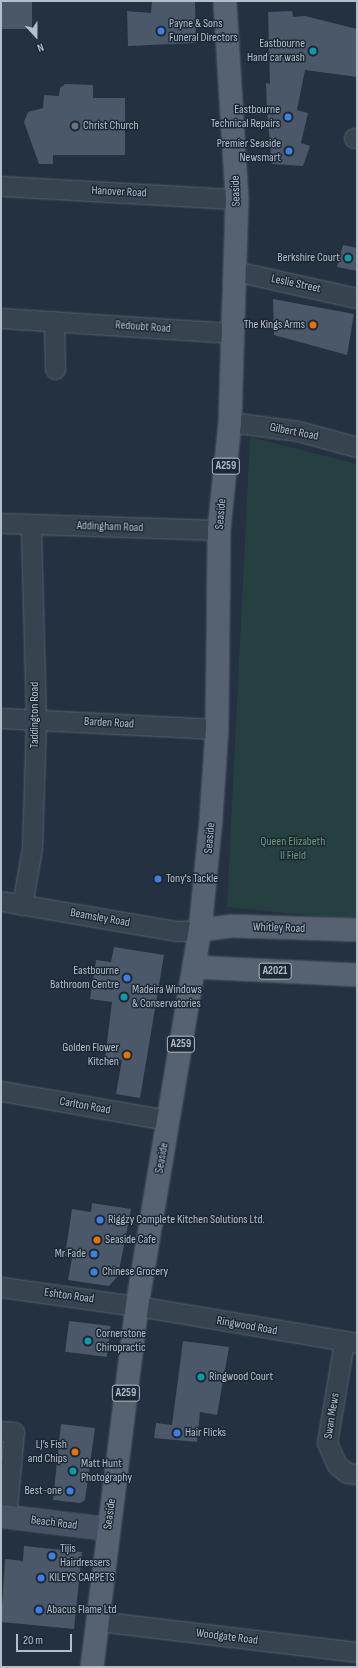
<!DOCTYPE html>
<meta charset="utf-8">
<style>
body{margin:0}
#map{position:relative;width:358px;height:1668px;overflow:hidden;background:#243140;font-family:"Sofia Sans Condensed",sans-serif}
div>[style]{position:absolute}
.green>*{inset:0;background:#263f41}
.building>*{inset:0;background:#4a5869;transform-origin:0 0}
.roads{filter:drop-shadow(0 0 1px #56616e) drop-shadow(0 0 1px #56616e)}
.minor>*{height:19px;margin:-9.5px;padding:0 9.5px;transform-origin:9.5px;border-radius:9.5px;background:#384350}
.secondary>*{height:22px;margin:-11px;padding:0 11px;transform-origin:11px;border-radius:11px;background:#465263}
.primary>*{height:22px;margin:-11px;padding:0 11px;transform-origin:11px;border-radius:11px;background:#566270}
.dots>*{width:11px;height:11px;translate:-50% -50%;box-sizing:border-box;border:2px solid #1d2835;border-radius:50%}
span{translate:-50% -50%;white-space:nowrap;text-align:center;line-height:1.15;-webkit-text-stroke:3px #1d2835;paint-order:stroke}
.shield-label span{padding:1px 3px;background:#1d2835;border:1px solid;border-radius:3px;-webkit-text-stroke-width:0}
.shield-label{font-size:11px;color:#b4becb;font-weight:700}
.poi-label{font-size:12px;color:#b4becb}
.left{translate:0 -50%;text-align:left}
.right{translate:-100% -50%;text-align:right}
.street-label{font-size:12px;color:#b4becb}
.park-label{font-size:12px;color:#6a9d74}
.frame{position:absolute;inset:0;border:2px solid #b4becb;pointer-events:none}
.north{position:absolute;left:16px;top:16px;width:40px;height:40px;-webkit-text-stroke:3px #1d2835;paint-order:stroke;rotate:159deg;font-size:11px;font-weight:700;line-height:16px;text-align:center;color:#b4becb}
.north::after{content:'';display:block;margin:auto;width:14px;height:18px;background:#b4becb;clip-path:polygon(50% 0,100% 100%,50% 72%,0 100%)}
.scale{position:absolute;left:16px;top:1634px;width:56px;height:18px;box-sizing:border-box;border:2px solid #b4becb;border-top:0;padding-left:5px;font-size:12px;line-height:14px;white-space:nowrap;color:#b4becb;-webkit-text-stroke:3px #1d2835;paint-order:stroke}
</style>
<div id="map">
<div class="green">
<i style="clip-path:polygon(250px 437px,357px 464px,357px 920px,227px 907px)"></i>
</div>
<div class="building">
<i style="left:1px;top:1px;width:31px;height:28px"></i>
<i style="clip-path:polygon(152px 1px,195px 1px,196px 43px,128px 46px,127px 11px,151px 13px)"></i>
<i style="clip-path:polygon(292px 11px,293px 17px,305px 16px,357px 29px,357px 77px,305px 70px,297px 110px,308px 113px,301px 143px,310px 146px,303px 166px,272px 164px,267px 112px,266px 83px,270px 84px,268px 12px)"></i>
<i style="clip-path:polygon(65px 84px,93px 85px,93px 98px,125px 98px,125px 155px,53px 155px,53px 164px,39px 164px,24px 122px,28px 112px,43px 108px,44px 95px,59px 96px,60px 88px)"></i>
<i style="clip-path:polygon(343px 245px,357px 248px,357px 271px,337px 267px)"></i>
<i style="clip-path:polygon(273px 299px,354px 314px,347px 355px,274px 335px)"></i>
<i style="clip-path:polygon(114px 947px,164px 955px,140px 1098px,116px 1094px,122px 1060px,105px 1058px,112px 1002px,90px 999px,96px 960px,111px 962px)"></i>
<i style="clip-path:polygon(92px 1203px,131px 1209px,118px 1276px,109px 1286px,68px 1280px,72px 1258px,65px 1256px,72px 1209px,91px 1212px)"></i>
<i style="left:69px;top:1321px;width:42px;height:31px;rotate:7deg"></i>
<i style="clip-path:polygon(183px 1341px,229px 1347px,217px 1415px,200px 1412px,197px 1442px,154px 1438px,156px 1423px,172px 1425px)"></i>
<i style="clip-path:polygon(61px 1424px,95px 1428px,85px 1500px,80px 1503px,53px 1500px)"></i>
<i style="clip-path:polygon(24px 1546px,82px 1552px,74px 1629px,1px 1622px,5px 1559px,23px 1561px)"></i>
</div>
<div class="roads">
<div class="minor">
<i style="left:354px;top:138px;width:3px"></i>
<i style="left:1px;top:186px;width:236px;rotate:3.2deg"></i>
<i style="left:235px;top:271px;width:125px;rotate:12.5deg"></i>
<i style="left:1px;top:318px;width:231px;rotate:3.7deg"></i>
<i style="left:54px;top:321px;width:48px;rotate:88.8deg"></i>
<i style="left:230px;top:422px;width:69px;rotate:7.5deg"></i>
<i style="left:298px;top:431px;width:61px;rotate:15.2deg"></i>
<i style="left:1px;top:523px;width:218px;rotate:1.8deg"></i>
<i style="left:1px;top:718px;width:216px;rotate:2.9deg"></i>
<i style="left:1px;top:901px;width:178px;rotate:9.7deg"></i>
<i style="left:176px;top:931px;width:24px;rotate:-2deg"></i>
<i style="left:22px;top:905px;width:58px;rotate:-80deg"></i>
<i style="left:32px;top:848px;width:128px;rotate:-88.2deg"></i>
<i style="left:36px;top:720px;width:196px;rotate:-91.5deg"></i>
<i style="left:1px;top:1091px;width:169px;rotate:9.9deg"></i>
<i style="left:1px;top:1287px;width:137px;rotate:8deg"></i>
<i style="left:137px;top:1306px;width:223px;rotate:9.5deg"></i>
<i style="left:344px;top:1342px;width:102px;rotate:99.6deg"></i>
<i style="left:327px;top:1443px;width:24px;rotate:66deg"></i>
<i style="left:337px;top:1465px;width:13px;rotate:39deg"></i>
<i style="left:347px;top:1473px;width:10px;rotate:6deg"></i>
<i style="left:1px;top:1431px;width:13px;rotate:4deg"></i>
<i style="left:14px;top:1432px;width:85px;rotate:95.4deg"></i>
<i style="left:97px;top:1621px;width:262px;rotate:6.8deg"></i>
</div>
<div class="secondary">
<i style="left:1px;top:1516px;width:107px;rotate:7deg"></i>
</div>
<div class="primary">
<i style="left:200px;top:930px;width:32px;rotate:-7deg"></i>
<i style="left:232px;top:926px;width:125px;rotate:1.8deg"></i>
<i style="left:194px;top:967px;width:163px;rotate:2.8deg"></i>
<i style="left:92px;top:1667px;width:364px;rotate:-82.9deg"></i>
<i style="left:137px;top:1306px;width:381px;rotate:-80.5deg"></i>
<i style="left:200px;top:930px;width:112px;rotate:-84.3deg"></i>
<i style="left:211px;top:819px;width:90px;rotate:-86.2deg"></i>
<i style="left:217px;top:729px;width:199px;rotate:-89.4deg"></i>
<i style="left:219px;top:530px;width:109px;rotate:-84.2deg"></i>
<i style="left:230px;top:422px;width:223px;rotate:-88.2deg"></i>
<i style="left:237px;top:199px;width:198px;rotate:-93.5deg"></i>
</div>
</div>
<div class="dots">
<i style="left:161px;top:31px;background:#3f7fe0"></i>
<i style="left:313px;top:51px;background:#0f9aa8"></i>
<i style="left:288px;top:117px;background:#3f7fe0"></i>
<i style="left:75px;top:126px;background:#6b7280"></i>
<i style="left:289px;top:151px;background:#3f7fe0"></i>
<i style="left:348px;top:258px;background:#0f9aa8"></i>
<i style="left:313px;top:325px;background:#e8710a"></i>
<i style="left:158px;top:879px;background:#3f7fe0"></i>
<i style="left:127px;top:978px;background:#3f7fe0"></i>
<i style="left:124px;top:997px;background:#0f9aa8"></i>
<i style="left:127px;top:1055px;background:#e8710a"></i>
<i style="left:100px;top:1220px;background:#3f7fe0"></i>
<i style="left:97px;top:1240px;background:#e8710a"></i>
<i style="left:94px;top:1254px;background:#3f7fe0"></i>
<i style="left:94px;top:1272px;background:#3f7fe0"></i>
<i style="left:88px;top:1341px;background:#0f9aa8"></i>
<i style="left:201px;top:1377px;background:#0f9aa8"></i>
<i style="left:177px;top:1433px;background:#3f7fe0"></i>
<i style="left:75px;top:1452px;background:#e8710a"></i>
<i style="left:73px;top:1471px;background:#0f9aa8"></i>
<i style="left:70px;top:1491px;background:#3f7fe0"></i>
<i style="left:52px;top:1556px;background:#3f7fe0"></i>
<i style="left:41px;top:1578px;background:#3f7fe0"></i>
<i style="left:39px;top:1610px;background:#3f7fe0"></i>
</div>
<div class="shield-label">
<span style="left:226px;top:466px">A259</span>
<span style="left:275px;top:971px">A2021</span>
<span style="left:181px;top:1044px">A259</span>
<span style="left:126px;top:1393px">A259</span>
</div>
<div class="poi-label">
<span class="left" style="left:169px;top:31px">Payne &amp; Sons<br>Funeral Directors</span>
<span class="right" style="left:305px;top:51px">Eastbourne<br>Hand car wash</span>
<span class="right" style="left:280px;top:117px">Eastbourne<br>Technical Repairs</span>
<span class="left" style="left:83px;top:126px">Christ Church</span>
<span class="right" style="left:281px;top:151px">Premier Seaside<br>Newsmart</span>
<span class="right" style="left:340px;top:258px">Berkshire Court</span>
<span class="right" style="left:305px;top:325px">The Kings Arms</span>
<span class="left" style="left:166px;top:879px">Tony's Tackle</span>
<span class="right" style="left:119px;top:978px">Eastbourne<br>Bathroom Centre</span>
<span class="left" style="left:132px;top:997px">Madeira Windows<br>&amp; Conservatories</span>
<span class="right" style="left:119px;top:1055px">Golden Flower<br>Kitchen</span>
<span class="left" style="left:108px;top:1220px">Riggzy Complete Kitchen Solutions Ltd.</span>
<span class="left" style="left:105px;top:1240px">Seaside Cafe</span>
<span class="right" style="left:86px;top:1254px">Mr Fade</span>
<span class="left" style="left:102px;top:1272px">Chinese Grocery</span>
<span class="left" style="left:96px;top:1341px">Cornerstone<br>Chiropractic</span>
<span class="left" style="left:209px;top:1377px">Ringwood Court</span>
<span class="left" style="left:185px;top:1433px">Hair Flicks</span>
<span class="right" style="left:67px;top:1452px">LJ’s Fish<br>and Chips</span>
<span class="left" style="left:81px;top:1471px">Matt Hunt<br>Photography</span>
<span class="right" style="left:62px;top:1491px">Best-one</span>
<span class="left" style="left:60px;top:1556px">Tijis<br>Hairdressers</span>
<span class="left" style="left:49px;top:1578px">KILEYS CARPETS</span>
<span class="left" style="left:47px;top:1610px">Abacus Flame Ltd</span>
</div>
<div class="street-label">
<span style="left:236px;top:191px;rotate:-92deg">Seaside</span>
<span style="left:119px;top:192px;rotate:3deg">Hanover Road</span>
<span style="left:296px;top:284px;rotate:12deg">Leslie Street</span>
<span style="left:143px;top:327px;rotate:4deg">Redoubt Road</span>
<span style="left:294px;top:432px;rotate:11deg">Gilbert Road</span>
<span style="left:221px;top:514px;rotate:-85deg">Seaside</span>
<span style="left:110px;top:527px;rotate:2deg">Addingham Road</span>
<span style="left:35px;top:715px;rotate:-90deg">Taddington Road</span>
<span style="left:109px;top:723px;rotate:3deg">Barden Road</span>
<span style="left:210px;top:838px;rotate:-85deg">Seaside</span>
<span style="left:100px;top:918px;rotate:10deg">Beamsley Road</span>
<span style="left:279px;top:928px;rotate:2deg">Whitley Road</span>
<span style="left:85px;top:1106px;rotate:10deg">Carlton Road</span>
<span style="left:162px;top:1158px;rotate:-80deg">Seaside</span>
<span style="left:69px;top:1296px;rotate:8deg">Eshton Road</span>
<span style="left:247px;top:1326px;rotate:10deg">Ringwood Road</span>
<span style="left:332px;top:1416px;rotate:-81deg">Swan Mews</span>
<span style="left:110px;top:1514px;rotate:-82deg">Seaside</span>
<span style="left:54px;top:1523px;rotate:7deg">Beach Road</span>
<span style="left:227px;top:1637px;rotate:7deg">Woodgate Road</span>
</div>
<div class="park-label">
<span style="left:293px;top:849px">Queen Elizabeth<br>II Field</span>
</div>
<div class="frame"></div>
<div class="north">N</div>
<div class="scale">20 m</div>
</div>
